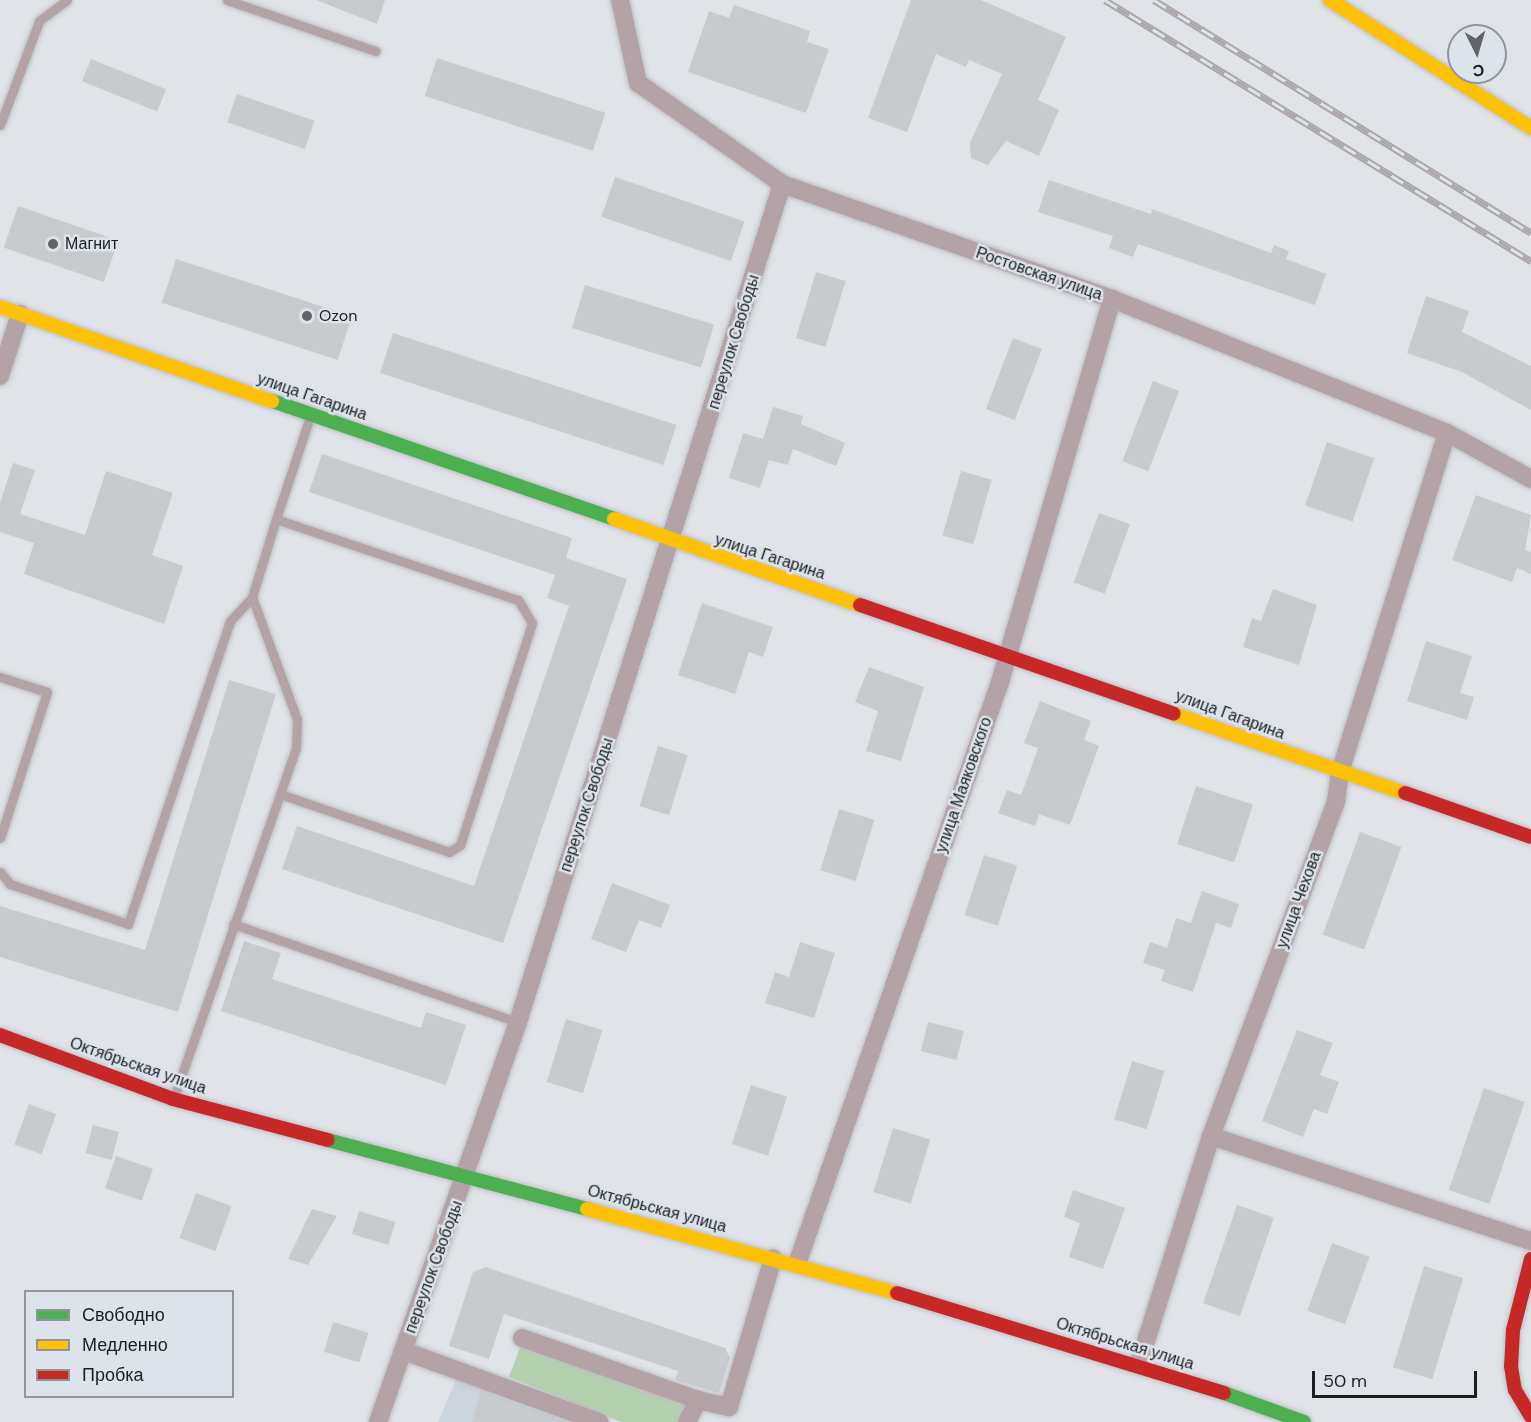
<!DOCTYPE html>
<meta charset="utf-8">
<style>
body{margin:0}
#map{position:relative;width:1531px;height:1422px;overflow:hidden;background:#e0e3e8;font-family:"DM Sans",sans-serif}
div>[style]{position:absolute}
.built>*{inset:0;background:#ccd4dd}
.green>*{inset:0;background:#b4d0af}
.building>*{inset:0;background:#c8cbce;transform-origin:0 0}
.roads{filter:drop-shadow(0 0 2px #bec0c3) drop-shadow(0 0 2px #bec0c3)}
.lane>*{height:9px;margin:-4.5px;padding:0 4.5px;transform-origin:4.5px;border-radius:4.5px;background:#b3a2a6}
.street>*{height:18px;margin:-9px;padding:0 9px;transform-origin:9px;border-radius:9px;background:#b3a2a6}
.fast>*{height:14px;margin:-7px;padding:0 7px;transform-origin:7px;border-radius:7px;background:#4caf50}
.slow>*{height:14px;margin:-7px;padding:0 7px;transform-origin:7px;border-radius:7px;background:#ffc107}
.jam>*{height:14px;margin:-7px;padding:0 7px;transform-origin:7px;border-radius:7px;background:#c62828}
.rail>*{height:7px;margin-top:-3.5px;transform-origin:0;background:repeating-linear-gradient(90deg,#dce3eb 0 14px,#aba7ab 0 28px);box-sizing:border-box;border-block:2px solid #aba7ab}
.dots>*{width:16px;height:16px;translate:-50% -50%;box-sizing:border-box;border:3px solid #dce3eb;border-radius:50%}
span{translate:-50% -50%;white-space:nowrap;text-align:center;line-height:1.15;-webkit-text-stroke:5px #dce3eb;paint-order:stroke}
.poi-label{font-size:16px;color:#1c1f21}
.left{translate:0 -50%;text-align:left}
.street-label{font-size:16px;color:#1c1f21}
.legend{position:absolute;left:24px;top:1290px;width:210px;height:108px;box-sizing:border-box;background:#dce3eb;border:2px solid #8f959a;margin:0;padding:8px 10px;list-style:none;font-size:18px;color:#1c1f21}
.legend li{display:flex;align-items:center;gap:12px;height:30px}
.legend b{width:30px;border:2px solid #8f959a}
.north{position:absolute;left:1447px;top:24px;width:60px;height:60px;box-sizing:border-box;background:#dce3eb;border:2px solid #8f959a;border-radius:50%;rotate:175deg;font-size:16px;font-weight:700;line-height:24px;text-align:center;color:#1c1f21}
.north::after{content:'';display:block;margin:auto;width:21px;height:27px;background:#616467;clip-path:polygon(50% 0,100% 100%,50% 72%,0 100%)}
.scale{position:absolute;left:1312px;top:1371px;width:165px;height:27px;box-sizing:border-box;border:3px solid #1c1f21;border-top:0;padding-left:8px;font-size:18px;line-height:21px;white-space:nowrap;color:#1c1f21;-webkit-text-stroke:4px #dce3eb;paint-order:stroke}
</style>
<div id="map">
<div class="built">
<i style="clip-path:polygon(456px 1380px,578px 1422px,438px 1422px)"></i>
</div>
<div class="green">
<i style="clip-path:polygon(521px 1345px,689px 1407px,681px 1422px,621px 1422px,509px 1377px)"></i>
</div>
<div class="building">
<i style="clip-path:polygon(316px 0,385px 0,377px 24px)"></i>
<i style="clip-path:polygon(911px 0,981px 0,1066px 37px,1038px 100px,1059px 110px,1039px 156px,1006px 141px,988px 165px,971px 158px,970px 143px,1002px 74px,969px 60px,966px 67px,936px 54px,907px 132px,868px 118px)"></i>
<i style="clip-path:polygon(734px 5px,810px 31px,807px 42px,829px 49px,806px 113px,688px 72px,709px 11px,729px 18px)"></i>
<i style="left:437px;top:58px;width:177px;height:40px;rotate:18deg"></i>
<i style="left:91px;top:59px;width:81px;height:24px;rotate:22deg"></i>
<i style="left:237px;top:94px;width:82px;height:30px;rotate:19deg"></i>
<i style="left:615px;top:177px;width:137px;height:42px;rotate:19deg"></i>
<i style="clip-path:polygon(1049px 180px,1151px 214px,1152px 209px,1271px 253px,1274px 245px,1289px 251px,1286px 259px,1326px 274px,1315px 305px,1138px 244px,1133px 257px,1109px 248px,1113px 236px,1038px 212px)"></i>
<i style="left:18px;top:206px;width:106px;height:44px;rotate:19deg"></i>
<i style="left:176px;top:259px;width:185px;height:46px;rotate:18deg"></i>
<i style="left:816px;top:272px;width:31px;height:69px;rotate:17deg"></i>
<i style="left:585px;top:285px;width:135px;height:45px;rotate:17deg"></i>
<i style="clip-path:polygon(1426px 296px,1469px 311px,1462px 332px,1531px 366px,1531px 410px,1462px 372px,1407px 353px)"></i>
<i style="left:393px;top:333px;width:298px;height:42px;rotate:18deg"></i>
<i style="left:1013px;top:338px;width:31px;height:76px;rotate:21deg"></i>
<i style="left:1153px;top:381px;width:28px;height:86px;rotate:21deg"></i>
<i style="clip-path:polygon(773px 407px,803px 416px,801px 424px,845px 443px,836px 466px,793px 449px,788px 465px,769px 460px,760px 488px,729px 478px,743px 433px,763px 439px)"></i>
<i style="left:1327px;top:442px;width:50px;height:67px;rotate:19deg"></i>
<i style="clip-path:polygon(322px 454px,572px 538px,566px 558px,627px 579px,503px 943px,282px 869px,297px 826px,474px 886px,569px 606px,547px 598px,555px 575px,309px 492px)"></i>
<i style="clip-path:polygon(13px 463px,35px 470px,20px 514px,85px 535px,106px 471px,173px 493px,152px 555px,183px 566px,164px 624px,24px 574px,34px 543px,0 532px,0 503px)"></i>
<i style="left:961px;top:471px;width:32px;height:67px;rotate:16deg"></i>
<i style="clip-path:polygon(1476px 495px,1531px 515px,1525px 550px,1531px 552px,1531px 574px,1517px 568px,1512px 582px,1452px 560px)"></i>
<i style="left:1099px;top:513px;width:33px;height:74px;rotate:20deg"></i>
<i style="clip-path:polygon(1273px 589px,1317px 605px,1299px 665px,1243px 647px,1252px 618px,1261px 621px)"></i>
<i style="clip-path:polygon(702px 603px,773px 627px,763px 657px,749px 652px,735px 694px,678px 675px)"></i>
<i style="clip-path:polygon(1426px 641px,1472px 656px,1460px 693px,1474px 697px,1467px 720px,1407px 701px)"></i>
<i style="clip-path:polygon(869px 667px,924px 687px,901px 761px,866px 751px,878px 711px,855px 702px)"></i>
<i style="clip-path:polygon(229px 680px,276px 694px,178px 1012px,0 957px,0 906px,145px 950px)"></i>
<i style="clip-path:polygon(1040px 701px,1091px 721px,1084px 740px,1099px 746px,1070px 825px,1039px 814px,1035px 826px,998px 813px,1007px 790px,1021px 795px,1030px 771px,1038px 748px,1024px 743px)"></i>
<i style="left:658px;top:746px;width:31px;height:63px;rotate:17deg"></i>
<i style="left:1196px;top:786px;width:60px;height:61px;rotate:18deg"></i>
<i style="left:839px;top:809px;width:37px;height:64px;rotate:17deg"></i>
<i style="left:1360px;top:832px;width:44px;height:109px;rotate:20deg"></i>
<i style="left:984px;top:855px;width:35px;height:63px;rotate:18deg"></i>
<i style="clip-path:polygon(612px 883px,670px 905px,661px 928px,639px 920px,626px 952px,591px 939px)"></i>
<i style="clip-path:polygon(1202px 891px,1239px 904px,1231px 928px,1216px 923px,1193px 992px,1161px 981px,1165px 970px,1143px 963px,1150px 942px,1167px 948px,1176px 918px,1191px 923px)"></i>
<i style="clip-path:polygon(244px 941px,281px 953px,272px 979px,421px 1028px,426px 1012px,466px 1025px,446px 1085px,221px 1011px)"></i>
<i style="clip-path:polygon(800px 942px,835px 953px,814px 1018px,765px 1003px,775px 972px,789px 977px)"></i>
<i style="left:566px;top:1019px;width:38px;height:66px;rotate:17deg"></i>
<i style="left:928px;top:1022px;width:37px;height:30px;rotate:14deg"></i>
<i style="clip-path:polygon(1297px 1030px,1333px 1043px,1320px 1075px,1339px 1082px,1327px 1114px,1314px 1109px,1303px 1137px,1262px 1121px)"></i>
<i style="left:1132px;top:1061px;width:34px;height:61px;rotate:17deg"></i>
<i style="left:751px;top:1085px;width:38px;height:62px;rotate:18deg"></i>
<i style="left:1484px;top:1088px;width:43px;height:108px;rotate:19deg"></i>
<i style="left:29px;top:1104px;width:29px;height:43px;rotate:20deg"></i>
<i style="left:93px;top:1125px;width:27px;height:29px;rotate:15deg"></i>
<i style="left:893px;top:1128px;width:39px;height:67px;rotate:17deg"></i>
<i style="left:116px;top:1156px;width:39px;height:34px;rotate:19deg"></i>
<i style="clip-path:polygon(1073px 1190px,1125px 1208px,1103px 1269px,1069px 1257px,1080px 1223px,1064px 1217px)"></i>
<i style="left:196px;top:1193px;width:38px;height:48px;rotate:20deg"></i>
<i style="left:1237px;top:1205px;width:39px;height:104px;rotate:19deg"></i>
<i style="clip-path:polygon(312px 1209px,337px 1216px,308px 1265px,288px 1259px)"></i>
<i style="left:359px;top:1211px;width:38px;height:24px;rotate:17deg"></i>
<i style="left:1332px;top:1243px;width:40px;height:72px;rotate:20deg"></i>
<i style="left:1424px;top:1266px;width:41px;height:106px;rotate:17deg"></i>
<i style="clip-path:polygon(486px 1267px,725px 1348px,730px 1358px,719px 1393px,675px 1380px,678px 1371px,504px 1314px,489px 1359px,449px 1346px,473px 1272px)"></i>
<i style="left:333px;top:1322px;width:37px;height:31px;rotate:17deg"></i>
<i style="clip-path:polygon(481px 1391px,566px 1422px,472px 1422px)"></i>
</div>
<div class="roads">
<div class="lane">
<i style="left:227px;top:0;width:157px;rotate:19deg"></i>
<i style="left:0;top:125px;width:111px;rotate:-69.4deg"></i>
<i style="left:39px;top:21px;width:35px;rotate:-37deg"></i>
<i style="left:276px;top:519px;width:82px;rotate:107.1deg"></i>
<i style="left:252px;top:597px;width:130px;rotate:69.8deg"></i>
<i style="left:297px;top:719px;width:29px;rotate:92deg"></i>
<i style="left:296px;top:748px;width:49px;rotate:109.2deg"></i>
<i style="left:280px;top:794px;width:179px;rotate:18.9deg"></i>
<i style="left:449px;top:852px;width:13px;rotate:-32deg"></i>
<i style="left:460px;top:845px;width:233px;rotate:-72deg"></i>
<i style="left:532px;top:623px;width:27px;rotate:-121deg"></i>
<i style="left:518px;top:600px;width:255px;rotate:-161.5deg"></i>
<i style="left:276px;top:519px;width:108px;rotate:-71.6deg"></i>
<i style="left:0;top:677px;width:49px;rotate:17.7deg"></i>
<i style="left:47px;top:692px;width:153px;rotate:107.8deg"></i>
<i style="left:0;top:872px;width:16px;rotate:50deg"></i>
<i style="left:10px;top:884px;width:125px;rotate:18.7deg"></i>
<i style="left:128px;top:924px;width:320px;rotate:-71.4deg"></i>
<i style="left:230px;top:621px;width:33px;rotate:-47deg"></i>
<i style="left:233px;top:924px;width:301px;rotate:19deg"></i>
<i style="left:174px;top:1097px;width:321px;rotate:-70.7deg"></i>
</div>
<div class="street">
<i style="left:620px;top:0;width:85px;rotate:77.8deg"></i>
<i style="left:638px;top:83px;width:176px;rotate:35deg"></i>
<i style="left:782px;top:184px;width:349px;rotate:19.2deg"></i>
<i style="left:1112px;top:299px;width:361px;rotate:21.8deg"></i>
<i style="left:1447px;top:433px;width:96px;rotate:28.7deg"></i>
<i style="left:0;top:376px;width:65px;rotate:-72.1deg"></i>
<i style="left:1211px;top:1136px;width:337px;rotate:18.2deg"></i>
<i style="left:797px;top:1264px;width:616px;rotate:-70.77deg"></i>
<i style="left:1000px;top:682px;width:399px;rotate:-73.7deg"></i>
<i style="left:522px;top:1338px;width:187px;rotate:19.4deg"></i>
<i style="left:404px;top:1351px;width:208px;rotate:20deg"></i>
<i style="left:1139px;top:1363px;width:238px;rotate:-72.4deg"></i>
<i style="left:1211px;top:1136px;width:358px;rotate:-69.5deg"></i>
<i style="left:1336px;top:801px;width:29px;rotate:-82deg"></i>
<i style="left:1340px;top:772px;width:355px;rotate:-72.5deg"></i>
<i style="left:378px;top:1422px;width:424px;rotate:-70.7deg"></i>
<i style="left:518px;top:1022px;width:879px;rotate:-72.51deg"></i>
<i style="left:687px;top:1422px;width:25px;rotate:-63deg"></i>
<i style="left:698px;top:1400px;width:32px;rotate:13deg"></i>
<i style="left:729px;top:1407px;width:155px;rotate:-73.5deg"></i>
</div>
<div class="fast">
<i style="left:272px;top:401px;width:362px;rotate:19deg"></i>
<i style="left:328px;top:1140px;width:268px;rotate:14.9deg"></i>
<i style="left:1224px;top:1393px;width:85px;rotate:19.9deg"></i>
</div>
<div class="slow">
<i style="left:1330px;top:0;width:238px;rotate:32.5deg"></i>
<i style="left:0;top:307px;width:288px;rotate:19.1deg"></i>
<i style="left:614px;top:519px;width:261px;rotate:19.3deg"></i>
<i style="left:1174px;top:714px;width:244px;rotate:18.9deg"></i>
<i style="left:587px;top:1209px;width:321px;rotate:15.2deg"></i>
</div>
<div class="jam">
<i style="left:860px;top:605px;width:332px;rotate:19.1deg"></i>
<i style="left:1405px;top:793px;width:133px;rotate:19.2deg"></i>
<i style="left:0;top:1035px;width:184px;rotate:20.3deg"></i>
<i style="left:173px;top:1099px;width:160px;rotate:14.8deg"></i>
<i style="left:1531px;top:1259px;width:73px;rotate:104.2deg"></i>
<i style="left:1513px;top:1330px;width:36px;rotate:93deg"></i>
<i style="left:1511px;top:1366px;width:24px;rotate:81deg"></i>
<i style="left:1515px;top:1390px;width:31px;rotate:59deg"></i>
<i style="left:897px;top:1293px;width:342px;rotate:17deg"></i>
</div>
</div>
<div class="rail">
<i style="left:1105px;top:0;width:500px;rotate:31.5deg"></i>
<i style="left:1154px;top:0;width:443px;rotate:31.7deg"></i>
</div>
<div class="dots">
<i style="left:53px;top:244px;background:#616467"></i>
<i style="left:307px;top:316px;background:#616467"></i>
</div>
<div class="poi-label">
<span class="left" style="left:65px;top:244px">Магнит</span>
<span class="left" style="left:319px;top:316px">Ozon</span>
</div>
<div class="street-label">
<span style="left:1039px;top:274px;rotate:19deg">Ростовская улица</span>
<span style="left:734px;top:342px;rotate:-73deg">переулок Свободы</span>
<span style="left:312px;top:397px;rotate:19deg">улица Гагарина</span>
<span style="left:770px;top:557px;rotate:18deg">улица Гагарина</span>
<span style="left:1230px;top:715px;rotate:20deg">улица Гагарина</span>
<span style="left:964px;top:785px;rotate:-71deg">улица Маяковского</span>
<span style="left:587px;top:805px;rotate:-72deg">переулок Свободы</span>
<span style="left:1299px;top:900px;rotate:-70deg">улица Чехова</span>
<span style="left:138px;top:1066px;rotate:19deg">Октябрьская улица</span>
<span style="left:657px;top:1209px;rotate:15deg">Октябрьская улица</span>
<span style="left:434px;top:1267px;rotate:-70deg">переулок Свободы</span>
<span style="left:1125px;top:1344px;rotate:17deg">Октябрьская улица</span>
</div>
<ul class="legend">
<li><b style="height:8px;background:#4caf50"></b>Свободно</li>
<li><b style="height:8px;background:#ffc107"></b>Медленно</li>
<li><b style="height:8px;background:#c62828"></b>Пробка</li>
</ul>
<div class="north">С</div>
<div class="scale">50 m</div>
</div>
